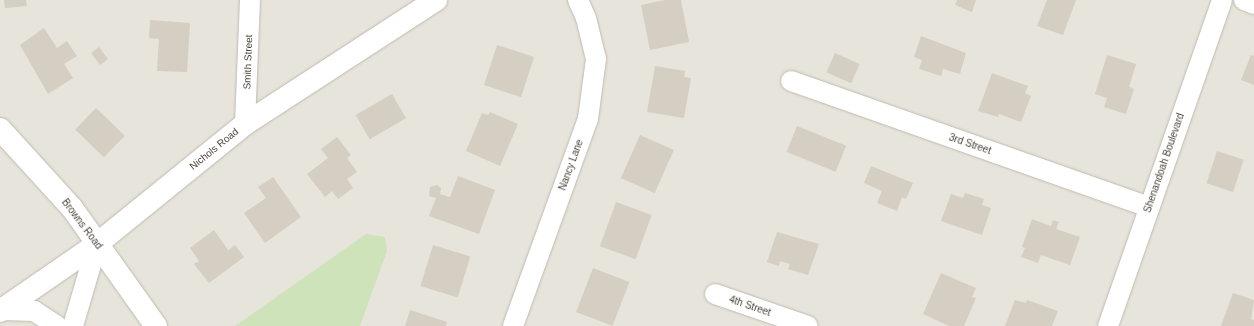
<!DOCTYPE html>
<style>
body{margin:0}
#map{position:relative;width:1254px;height:326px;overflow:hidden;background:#f4f2ec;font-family:Arial,sans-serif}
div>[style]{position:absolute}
.residential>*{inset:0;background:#e7e4db;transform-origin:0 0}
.green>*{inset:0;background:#cfe3ba}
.building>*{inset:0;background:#d5cec2;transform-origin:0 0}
.roads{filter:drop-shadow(0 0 1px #bfbaaf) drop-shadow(0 0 1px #bfbaaf)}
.minor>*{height:20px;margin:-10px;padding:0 10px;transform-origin:10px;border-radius:10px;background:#fff}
.tertiary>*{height:22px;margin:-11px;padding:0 11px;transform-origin:11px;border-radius:11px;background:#fff}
span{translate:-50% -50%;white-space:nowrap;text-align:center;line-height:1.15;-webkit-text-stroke:4px #fff;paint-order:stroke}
.street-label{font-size:10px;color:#48433a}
</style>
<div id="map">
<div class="residential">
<i style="left:0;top:0;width:1254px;height:326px"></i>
</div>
<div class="green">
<i style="clip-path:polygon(366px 234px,385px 237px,387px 251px,360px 326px,235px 326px)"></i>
</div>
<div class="building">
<i style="clip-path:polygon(4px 0,26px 0,27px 6px,5px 8px)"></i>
<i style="clip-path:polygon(665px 0,681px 0,689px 42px,650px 50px,641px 5px)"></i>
<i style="clip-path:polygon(957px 0,976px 0,972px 12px,955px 5px)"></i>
<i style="clip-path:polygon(1047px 0,1076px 0,1063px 35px,1037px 26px)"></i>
<i style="clip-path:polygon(150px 20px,190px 23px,187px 72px,157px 71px,159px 39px,149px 38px)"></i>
<i style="clip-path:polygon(44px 28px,57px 48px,67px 41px,77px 56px,64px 64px,73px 78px,48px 94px,20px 45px)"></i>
<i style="clip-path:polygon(921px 36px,966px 53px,960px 74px,943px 69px,941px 76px,919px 69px,922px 60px,914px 57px)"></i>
<i style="left:497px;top:45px;width:39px;height:42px;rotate:18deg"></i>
<i style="left:99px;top:47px;width:15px;height:10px;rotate:53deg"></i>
<i style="left:835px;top:53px;width:27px;height:21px;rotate:24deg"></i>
<i style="clip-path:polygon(1107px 55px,1136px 64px,1129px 87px,1134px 89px,1126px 114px,1104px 107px,1107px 98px,1095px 94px)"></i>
<i style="clip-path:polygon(1251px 55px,1254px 56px,1254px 85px,1241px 80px)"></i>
<i style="clip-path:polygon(655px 66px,685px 71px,684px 77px,691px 78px,684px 118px,647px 112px)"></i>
<i style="clip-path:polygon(992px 73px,1028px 86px,1025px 93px,1031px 96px,1021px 122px,999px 114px,998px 117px,978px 111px)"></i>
<i style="left:392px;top:94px;width:28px;height:42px;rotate:60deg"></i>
<i style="left:96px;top:108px;width:40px;height:30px;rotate:44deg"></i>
<i style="clip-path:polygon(490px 112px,518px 124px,500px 166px,466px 151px,482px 113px,488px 115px)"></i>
<i style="left:797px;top:126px;width:53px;height:28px;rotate:22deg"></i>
<i style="left:640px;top:135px;width:37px;height:47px;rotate:24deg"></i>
<i style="clip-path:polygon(337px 137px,351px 155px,347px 158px,357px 172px,347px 179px,353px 188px,338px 199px,332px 191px,325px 197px,307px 174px,328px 158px,321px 149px)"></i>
<i style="left:1217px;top:151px;width:28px;height:34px;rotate:18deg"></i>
<i style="clip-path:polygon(871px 166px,913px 183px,906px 199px,902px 197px,897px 211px,877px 203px,882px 191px,864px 183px)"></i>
<i style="clip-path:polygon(458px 176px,495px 190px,479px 234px,429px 216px,436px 198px,429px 196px,430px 187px,437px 185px,441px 188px,440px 194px,450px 197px)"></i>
<i style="clip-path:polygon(273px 177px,301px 217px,265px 243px,244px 213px,266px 198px,258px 187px)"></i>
<i style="clip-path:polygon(965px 193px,984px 199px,982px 205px,991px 208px,982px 235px,941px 221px,951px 194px,963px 198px)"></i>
<i style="left:616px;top:202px;width:38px;height:47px;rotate:20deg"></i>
<i style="clip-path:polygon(1032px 219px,1051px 226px,1053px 220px,1059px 222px,1056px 229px,1080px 237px,1070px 265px,1041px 255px,1038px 263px,1021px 257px,1025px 248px,1022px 247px)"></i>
<i style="clip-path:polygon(214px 230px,228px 250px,235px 245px,244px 257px,209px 283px,194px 264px,199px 261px,190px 248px)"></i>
<i style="clip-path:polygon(777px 232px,819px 244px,808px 275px,788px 269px,790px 264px,780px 261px,779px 266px,767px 262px)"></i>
<i style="left:433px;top:245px;width:39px;height:43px;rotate:17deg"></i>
<i style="left:593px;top:268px;width:39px;height:47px;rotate:21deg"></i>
<i style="clip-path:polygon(941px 273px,976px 288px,972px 297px,976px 298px,964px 326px,949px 326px,923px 314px)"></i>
<i style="clip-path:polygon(1233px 293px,1254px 300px,1251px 319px,1254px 320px,1254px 326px,1221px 326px)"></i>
<i style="clip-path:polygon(1015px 300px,1026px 303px,1027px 300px,1058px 311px,1052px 326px,1005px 326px)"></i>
<i style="clip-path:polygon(410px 310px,447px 322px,446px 326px,405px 326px)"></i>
</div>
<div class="roads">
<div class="minor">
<i style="left:1244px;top:0;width:11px;rotate:22deg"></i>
<i style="left:791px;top:81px;width:380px;rotate:19.4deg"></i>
<i style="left:245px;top:124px;width:124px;rotate:-87.7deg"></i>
<i style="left:715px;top:294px;width:98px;rotate:19deg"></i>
<i style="left:2px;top:310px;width:32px;rotate:2deg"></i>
<i style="left:34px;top:311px;width:27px;rotate:33deg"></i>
<i style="left:73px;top:326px;width:85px;rotate:-73.7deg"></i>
<i style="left:513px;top:326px;width:220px;rotate:-70.1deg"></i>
<i style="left:588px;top:119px;width:61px;rotate:-82.4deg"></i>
<i style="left:596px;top:59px;width:42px;rotate:-103.7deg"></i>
<i style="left:586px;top:18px;width:20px;rotate:-114deg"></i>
<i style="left:1108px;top:326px;width:345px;rotate:-70.7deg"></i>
</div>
<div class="tertiary">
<i style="left:0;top:129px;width:107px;rotate:47.7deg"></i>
<i style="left:72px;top:208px;width:145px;rotate:54.6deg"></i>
<i style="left:0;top:311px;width:118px;rotate:-34.6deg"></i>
<i style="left:97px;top:244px;width:191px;rotate:-39deg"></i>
<i style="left:245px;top:124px;width:228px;rotate:-33deg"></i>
</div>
</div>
<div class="street-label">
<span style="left:248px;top:62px;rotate:-88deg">Smith Street</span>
<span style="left:970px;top:144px;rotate:19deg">3rd Street</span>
<span style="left:214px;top:149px;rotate:-39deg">Nichols Road</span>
<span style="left:1164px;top:163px;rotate:-71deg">Shenandoah Boulevard</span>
<span style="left:571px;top:165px;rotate:-70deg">Nancy Lane</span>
<span style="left:82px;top:224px;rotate:53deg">Browns Road</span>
<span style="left:750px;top:306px;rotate:19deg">4th Street</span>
</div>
</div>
